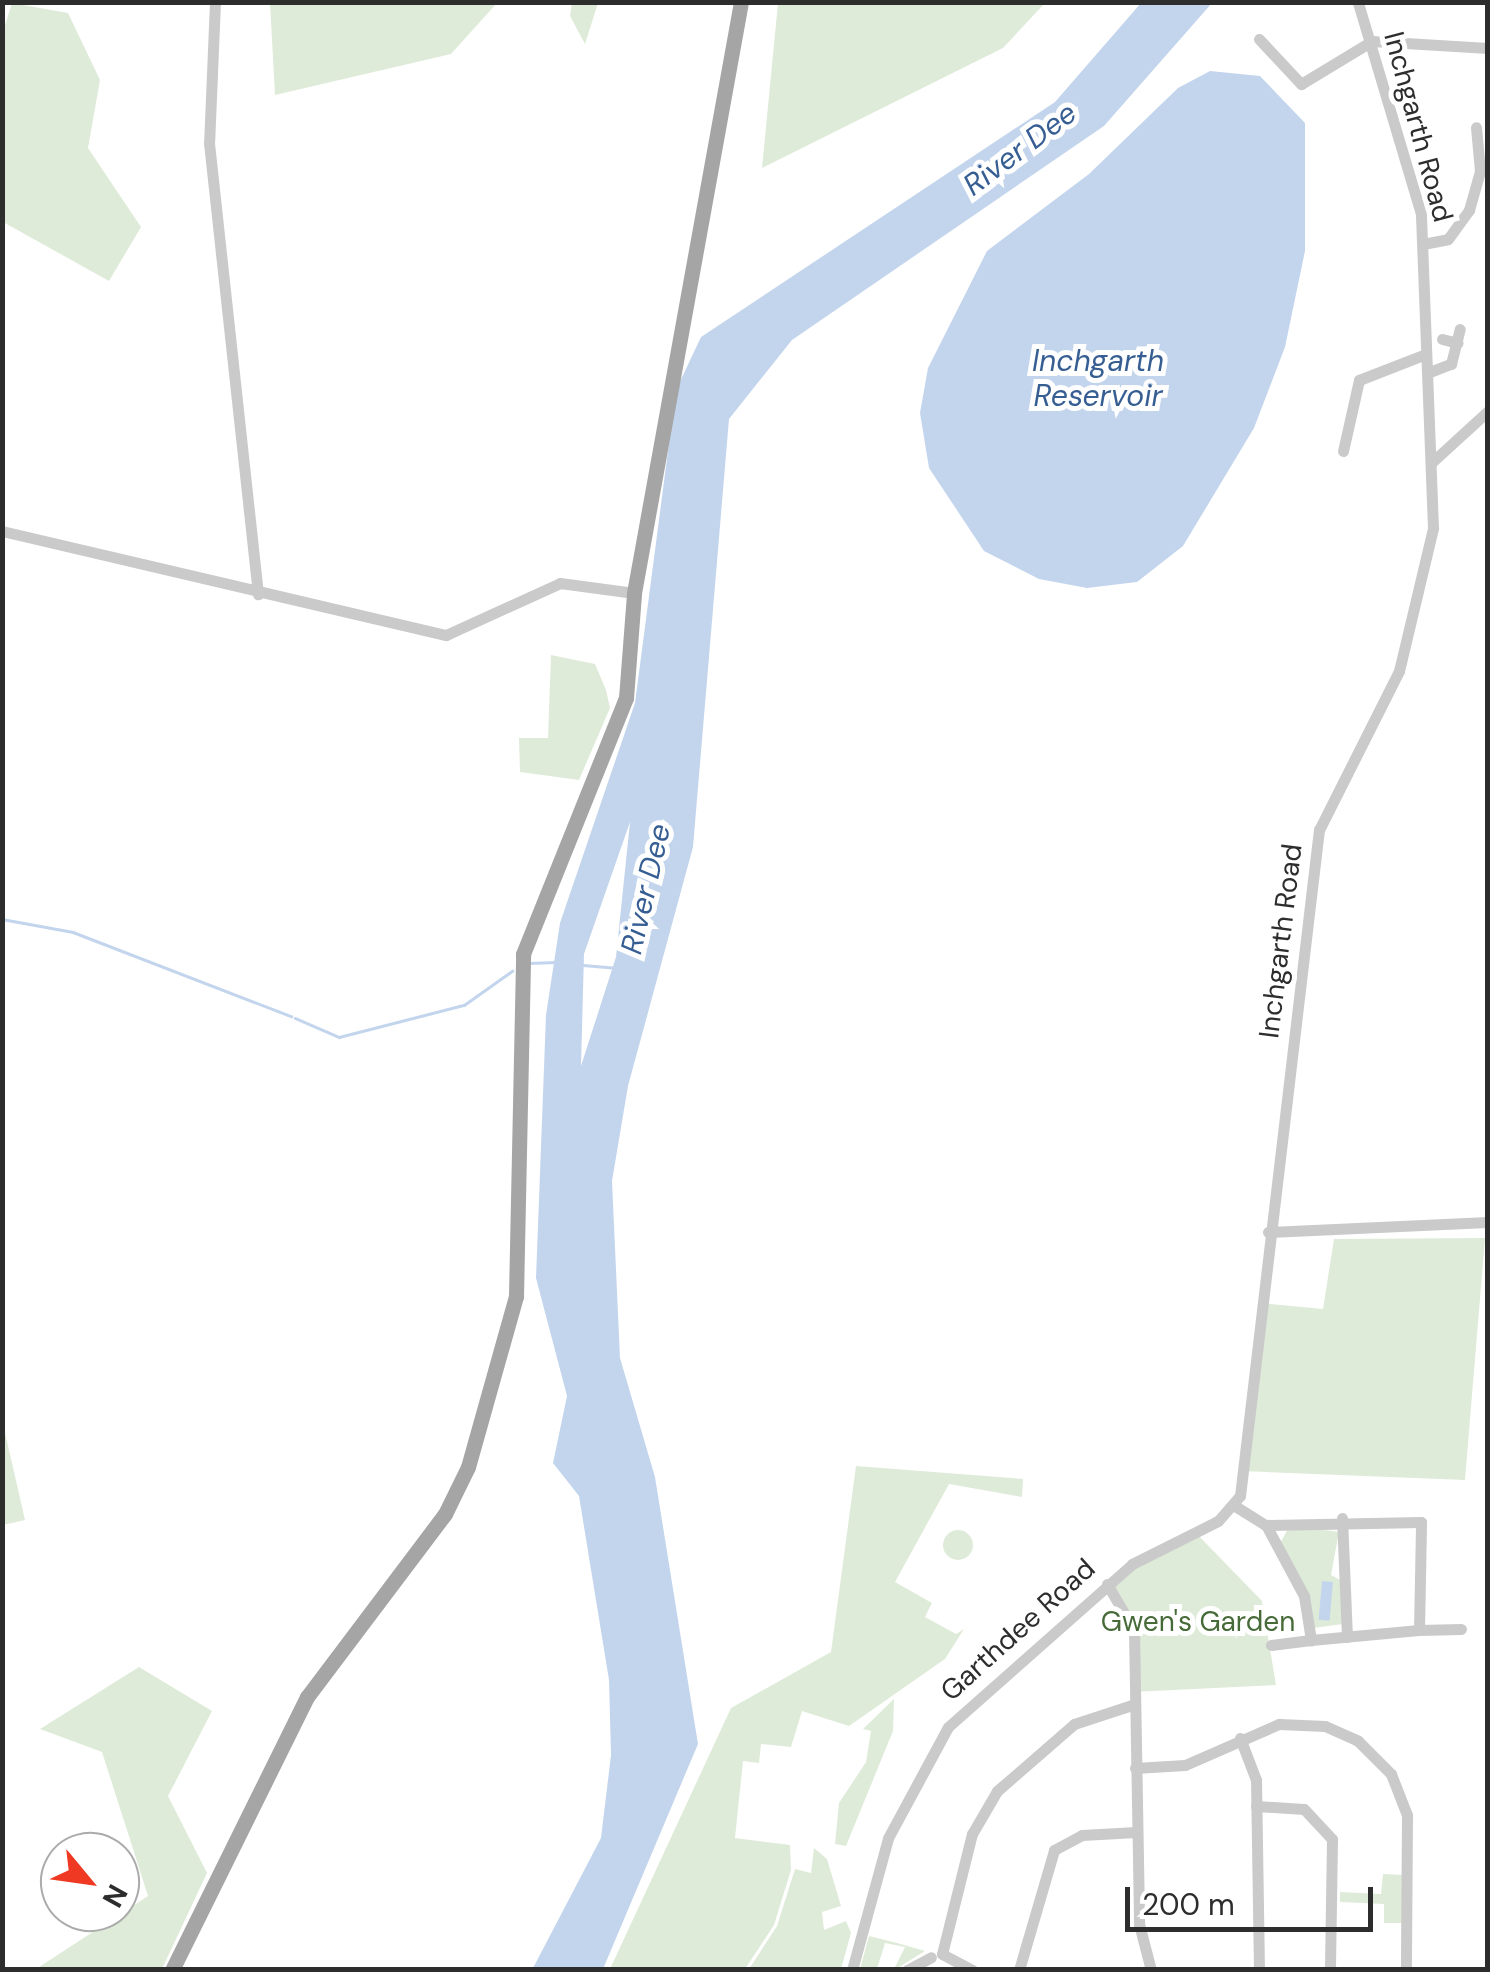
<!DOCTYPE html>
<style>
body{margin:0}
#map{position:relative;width:1490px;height:1972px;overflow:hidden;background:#fff;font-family:"DM Sans",sans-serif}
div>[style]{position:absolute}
.green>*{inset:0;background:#dfebd9}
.round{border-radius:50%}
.water>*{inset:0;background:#c3d5ed;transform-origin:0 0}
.stream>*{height:2.5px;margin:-1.25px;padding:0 1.25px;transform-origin:1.25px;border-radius:1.25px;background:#c3d5ed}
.minor>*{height:11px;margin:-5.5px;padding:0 5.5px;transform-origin:5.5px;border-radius:5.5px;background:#cacaca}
.major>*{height:15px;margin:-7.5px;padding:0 7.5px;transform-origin:7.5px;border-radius:7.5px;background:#a5a5a5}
span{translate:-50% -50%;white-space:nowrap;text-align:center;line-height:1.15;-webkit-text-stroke:10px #fff;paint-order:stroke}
.street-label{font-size:28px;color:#2d2d2d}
.park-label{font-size:28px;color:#466a38}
.water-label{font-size:30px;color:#365e93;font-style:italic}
.frame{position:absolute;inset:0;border:5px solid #2d2d2d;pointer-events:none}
.north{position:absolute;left:40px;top:1832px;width:100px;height:100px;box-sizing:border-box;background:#fff;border:2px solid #ababab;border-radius:50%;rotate:119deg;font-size:28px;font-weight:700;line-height:40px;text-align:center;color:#2d2d2d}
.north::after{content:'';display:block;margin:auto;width:35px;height:45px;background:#f03922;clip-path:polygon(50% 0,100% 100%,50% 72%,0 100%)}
.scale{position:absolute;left:1125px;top:1887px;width:248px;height:45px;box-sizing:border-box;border:5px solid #2d2d2d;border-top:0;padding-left:12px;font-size:30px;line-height:35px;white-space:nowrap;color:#2d2d2d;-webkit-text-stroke:8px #fff;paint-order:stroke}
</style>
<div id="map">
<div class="green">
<i style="clip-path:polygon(12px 3px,68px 13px,100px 80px,88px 148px,141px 227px,109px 281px,3px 222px,2px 35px)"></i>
<i style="clip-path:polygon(270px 3px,270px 2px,497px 3px,451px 54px,275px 95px)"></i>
<i style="clip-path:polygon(572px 3px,598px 3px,585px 44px,570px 16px)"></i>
<i style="clip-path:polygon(778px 3px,778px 2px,1045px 3px,1003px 48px,762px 168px)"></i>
<i style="clip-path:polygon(551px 655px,595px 664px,606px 690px,610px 708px,579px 780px,520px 772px,519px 738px,548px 738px)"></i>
<i style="clip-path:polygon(1485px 1238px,1465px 1480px,1242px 1471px,1258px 1303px,1323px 1309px,1334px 1239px)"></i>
<i style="clip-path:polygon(3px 1424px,25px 1520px,3px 1525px,2px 1525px)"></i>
<i style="clip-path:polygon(856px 1466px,1023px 1479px,1022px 1497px,949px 1484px,895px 1582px,932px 1603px,925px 1617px,956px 1634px,964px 1629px,945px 1659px,849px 1726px,802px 1711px,791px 1747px,761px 1744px,759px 1763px,743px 1761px,735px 1838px,790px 1845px,791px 1870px,774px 1925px,745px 1969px,610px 1969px,731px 1708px,831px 1652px)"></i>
<i style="clip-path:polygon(1290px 1525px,1339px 1532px,1331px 1575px,1342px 1581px,1343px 1624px,1313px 1628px,1278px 1547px)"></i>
<i class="round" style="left:943px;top:1530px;width:30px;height:30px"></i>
<i style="clip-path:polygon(1196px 1533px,1262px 1601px,1276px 1685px,1132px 1692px,1134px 1630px,1107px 1584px)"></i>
<i style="clip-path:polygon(139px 1667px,212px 1711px,168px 1796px,207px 1873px,162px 1969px,36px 1969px,148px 1896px,102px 1752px,40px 1729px)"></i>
<i style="clip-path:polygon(894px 1699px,893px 1731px,846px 1846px,835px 1844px,839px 1803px,866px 1762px,871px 1731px,863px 1729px)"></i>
<i style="clip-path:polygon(814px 1848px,827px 1859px,841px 1906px,822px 1912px,824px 1930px,846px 1921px,851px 1933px,841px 1969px,749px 1969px,777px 1926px,795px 1869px,811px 1873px)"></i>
<i style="clip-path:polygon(1383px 1874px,1404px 1875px,1404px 1923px,1384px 1923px,1384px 1904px,1340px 1902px,1340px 1892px,1381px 1894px)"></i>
<i style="clip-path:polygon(869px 1936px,897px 1943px,925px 1951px,896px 1969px,894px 1969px,905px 1947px,885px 1943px,877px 1969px,860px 1969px)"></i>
</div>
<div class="water">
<i style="clip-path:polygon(evenodd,1141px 3px,1212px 3px,1104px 126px,792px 340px,729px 419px,693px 847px,628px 1086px,612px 1181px,620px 1358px,655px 1477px,698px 1744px,603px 1969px,532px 1970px,601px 1838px,611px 1755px,609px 1680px,579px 1496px,553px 1463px,567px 1396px,536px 1278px,546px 1015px,560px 923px,635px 703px,676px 390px,701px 337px,1055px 102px,1141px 3px,630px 822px,616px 957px,581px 1066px,584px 954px,630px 822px)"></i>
<i style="clip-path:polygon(1210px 71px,1260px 76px,1305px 123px,1305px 251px,1285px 347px,1254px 428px,1183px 546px,1137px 582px,1087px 588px,1039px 579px,984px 551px,929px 468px,920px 413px,928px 368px,987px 251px,1089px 174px,1178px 88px)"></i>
<i style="left:1322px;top:1581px;width:11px;height:39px;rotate:5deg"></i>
</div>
<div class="stream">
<i style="left:2px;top:919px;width:72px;rotate:10.4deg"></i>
<i style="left:73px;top:932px;width:234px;rotate:21.1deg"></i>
<i style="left:529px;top:963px;width:27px;rotate:-2deg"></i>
<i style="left:583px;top:965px;width:32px;rotate:5deg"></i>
<i style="left:295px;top:1018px;width:48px;rotate:23.4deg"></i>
<i style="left:339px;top:1037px;width:129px;rotate:-14.4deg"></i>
<i style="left:464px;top:1005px;width:59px;rotate:-35.3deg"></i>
</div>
<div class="minor">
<i style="left:215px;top:2px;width:141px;rotate:92.4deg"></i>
<i style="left:209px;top:143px;width:454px;rotate:83.8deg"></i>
<i style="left:1259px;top:39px;width:62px;rotate:47deg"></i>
<i style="left:1301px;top:84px;width:83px;rotate:-31.2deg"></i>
<i style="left:1372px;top:41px;width:116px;rotate:3.5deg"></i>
<i style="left:1423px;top:244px;width:25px;rotate:-11deg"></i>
<i style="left:1448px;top:239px;width:36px;rotate:-54deg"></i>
<i style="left:1469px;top:210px;width:41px;rotate:-74.2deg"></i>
<i style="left:1480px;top:171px;width:44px;rotate:-95.2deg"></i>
<i style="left:1442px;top:339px;width:16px;rotate:14deg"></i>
<i style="left:1427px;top:373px;width:26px;rotate:-21deg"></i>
<i style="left:1451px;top:364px;width:36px;rotate:-76deg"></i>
<i style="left:1343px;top:451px;width:73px;rotate:-77.3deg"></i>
<i style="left:1359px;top:380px;width:72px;rotate:-21.2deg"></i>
<i style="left:1431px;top:463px;width:77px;rotate:-42.4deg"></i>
<i style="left:2px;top:531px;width:456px;rotate:13.2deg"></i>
<i style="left:446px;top:635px;width:125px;rotate:-24.5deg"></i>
<i style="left:560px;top:583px;width:75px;rotate:7.7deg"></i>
<i style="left:1268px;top:1232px;width:220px;rotate:-2.6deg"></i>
<i style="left:1235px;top:1506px;width:36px;rotate:32deg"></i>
<i style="left:1266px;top:1525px;width:81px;rotate:61.8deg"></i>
<i style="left:1304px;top:1596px;width:45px;rotate:81deg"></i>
<i style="left:1311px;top:1640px;width:108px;rotate:-5.3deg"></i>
<i style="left:1419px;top:1630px;width:108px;rotate:-88.9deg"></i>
<i style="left:1421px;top:1522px;width:155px;rotate:178.9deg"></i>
<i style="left:1342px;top:1518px;width:119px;rotate:87.6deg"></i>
<i style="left:1107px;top:1584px;width:53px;rotate:59.6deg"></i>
<i style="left:1134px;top:1630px;width:294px;rotate:89deg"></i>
<i style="left:1139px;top:1924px;width:48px;rotate:75.4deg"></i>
<i style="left:1419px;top:1630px;width:42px;rotate:-1.4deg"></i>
<i style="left:1271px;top:1645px;width:40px;rotate:-7.1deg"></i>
<i style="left:1240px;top:1738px;width:45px;rotate:69.1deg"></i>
<i style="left:1256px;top:1780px;width:190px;rotate:89.1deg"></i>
<i style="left:1135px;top:1768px;width:50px;rotate:-3.4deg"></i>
<i style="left:1185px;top:1765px;width:103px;rotate:-23.6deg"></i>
<i style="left:1279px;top:1724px;width:46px;rotate:2.5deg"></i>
<i style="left:1325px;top:1726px;width:36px;rotate:24deg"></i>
<i style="left:1358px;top:1741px;width:47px;rotate:45deg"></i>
<i style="left:1391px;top:1774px;width:44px;rotate:68.7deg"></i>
<i style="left:1407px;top:1815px;width:155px;rotate:90.4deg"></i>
<i style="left:1256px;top:1806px;width:48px;rotate:3.6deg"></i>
<i style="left:1304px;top:1809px;width:41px;rotate:47deg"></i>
<i style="left:1332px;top:1839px;width:131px;rotate:90.9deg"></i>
<i style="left:942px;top:1954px;width:124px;rotate:-76deg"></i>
<i style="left:972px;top:1834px;width:50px;rotate:-59.8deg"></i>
<i style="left:997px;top:1791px;width:102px;rotate:-41deg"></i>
<i style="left:1074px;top:1724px;width:61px;rotate:-18.1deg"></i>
<i style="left:942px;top:1954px;width:34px;rotate:28deg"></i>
<i style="left:852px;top:1970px;width:137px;rotate:-74.7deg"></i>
<i style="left:888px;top:1838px;width:126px;rotate:-61.6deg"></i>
<i style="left:948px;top:1727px;width:246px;rotate:-41.5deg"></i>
<i style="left:1132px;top:1564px;width:96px;rotate:-26.6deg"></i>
<i style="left:1218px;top:1521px;width:33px;rotate:-49deg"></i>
<i style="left:1240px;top:1496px;width:671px;rotate:-83.24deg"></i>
<i style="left:1319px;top:830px;width:178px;rotate:-63.3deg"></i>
<i style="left:1399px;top:671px;width:147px;rotate:-76.6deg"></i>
<i style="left:1433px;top:528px;width:314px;rotate:-92.2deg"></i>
<i style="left:1421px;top:214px;width:221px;rotate:-106.6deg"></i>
<i style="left:907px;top:1970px;width:27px;rotate:-28deg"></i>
<i style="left:1019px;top:1970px;width:125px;rotate:-73.7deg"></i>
<i style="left:1054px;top:1850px;width:32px;rotate:-28deg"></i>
<i style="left:1082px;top:1835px;width:54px;rotate:-3.2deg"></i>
</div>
<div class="major">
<i style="left:172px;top:1970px;width:305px;rotate:-63.7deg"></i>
<i style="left:307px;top:1697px;width:229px;rotate:-53deg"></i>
<i style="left:445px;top:1514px;width:52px;rotate:-63.9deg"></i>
<i style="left:468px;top:1467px;width:178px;rotate:-74.3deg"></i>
<i style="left:516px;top:1296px;width:342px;rotate:-88.8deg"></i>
<i style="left:523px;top:954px;width:276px;rotate:-68.1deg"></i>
<i style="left:626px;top:698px;width:105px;rotate:-85.6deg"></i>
<i style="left:634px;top:593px;width:601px;rotate:-79.74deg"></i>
</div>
<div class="street-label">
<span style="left:1418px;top:127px;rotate:75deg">Inchgarth Road</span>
<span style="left:1281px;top:941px;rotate:-83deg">Inchgarth Road</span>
<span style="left:1018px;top:1630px;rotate:-42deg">Garthdee Road</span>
</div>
<div class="park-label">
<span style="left:1198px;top:1622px">Gwen's Garden</span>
</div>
<div class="water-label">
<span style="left:1020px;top:149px;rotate:-37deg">River Dee</span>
<span style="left:1098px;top:378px">Inchgarth<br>Reservoir</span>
<span style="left:646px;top:889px;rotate:-77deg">River Dee</span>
</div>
<div class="frame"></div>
<div class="north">N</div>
<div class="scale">200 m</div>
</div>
